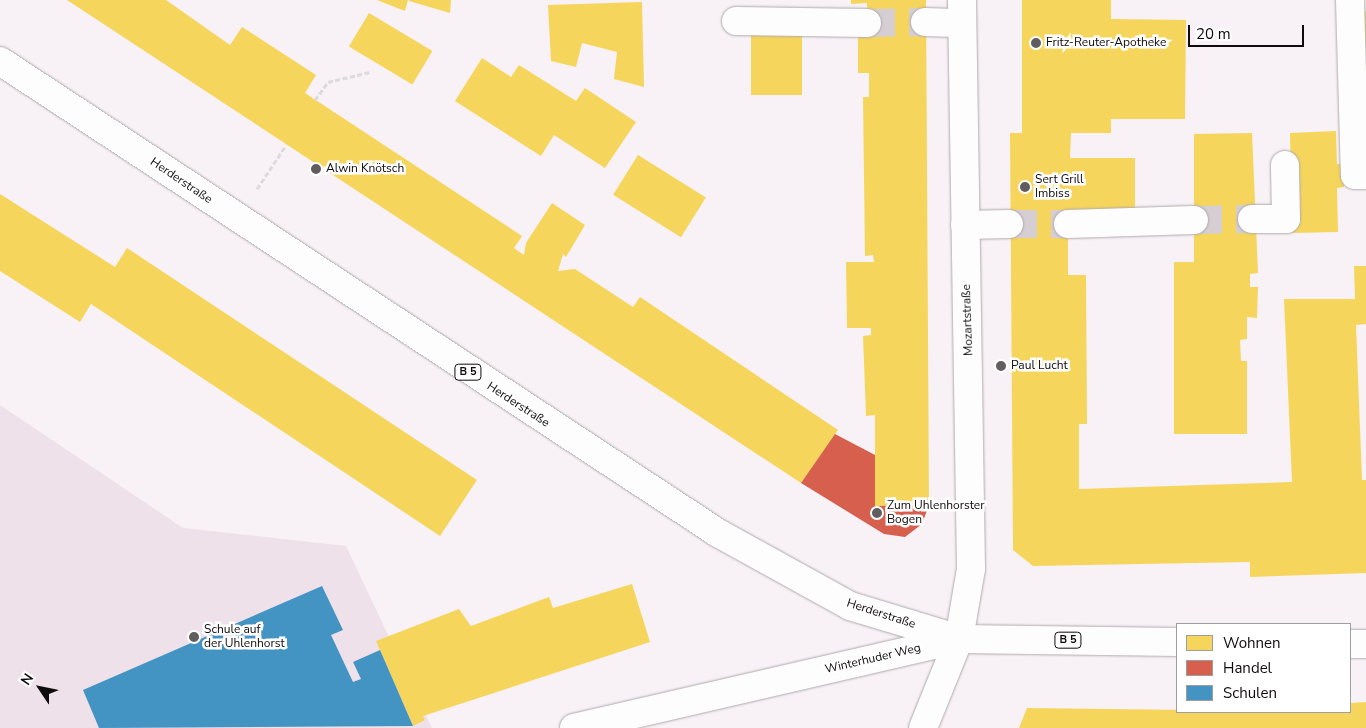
<!DOCTYPE html>
<meta charset="utf-8">
<style>
body{margin:0}
#map{position:relative;width:1366px;height:728px;overflow:hidden;background:#f8f1f5;font-family:"Nunito Sans",sans-serif}
div>[style]{position:absolute}
.built>*{inset:0;background:#efe1e9}
.homes>*{inset:0;background:#f6d55c;transform-origin:0 0}
.shops>*{inset:0;background:#d6604d}
.schools>*{inset:0;background:#4393c3}
.minor-tunnel>*{height:28px;margin-top:-14px;transform-origin:0;background:repeating-linear-gradient(90deg,#d5ced2 0 28px,transparent 0 42px)}
.path>*{height:3px;margin-top:-1.5px;transform-origin:0;background:repeating-linear-gradient(90deg,#dddadc 0 5px,transparent 0 7.5px)}
.roads{filter:drop-shadow(0 0 1px #afaaad) drop-shadow(0 0 1px #afaaad)}
.minor>*{height:28px;margin:-14px;padding:0 14px;transform-origin:14px;border-radius:14px;background:#fefdfe}
.major>*{height:28px;margin:-14px;padding:0 14px;transform-origin:14px;border-radius:14px;background:#fefdfe}
.dots>*{width:14px;height:14px;translate:-50% -50%;box-sizing:border-box;border:2px solid #fff;border-radius:50%}
span{translate:-50% -50%;white-space:nowrap;text-align:center;line-height:1.15;-webkit-text-stroke:5px #fff;paint-order:stroke}
.shield-label span{padding:1px 4px;background:#fff;border:1px solid;border-radius:4px;-webkit-text-stroke-width:0}
.shield-label{font-size:11px;color:#0f0b0d;font-weight:700}
.poi-label{font-size:12px;color:#0f0b0d}
.left{translate:0 -50%;text-align:left}
.street-label{font-size:12px;color:#0f0b0d}
.legend{position:absolute;left:1176px;top:623px;width:175px;height:90px;box-sizing:border-box;background:#fff;border:1px solid #9f9d9e;margin:0;padding:6px 9px;list-style:none;font-size:15px;color:#0f0b0d}
.legend li{display:flex;align-items:center;gap:10px;height:25px}
.legend b{width:25px;border:1px solid #9f9d9e}
.north{position:absolute;left:15px;top:663px;width:50px;height:50px;-webkit-text-stroke:4px #fff;paint-order:stroke;rotate:304deg;font-size:14px;font-weight:700;line-height:20px;text-align:center;color:#0f0b0d}
.north::after{content:'';display:block;margin:auto;width:18px;height:22px;background:#0f0b0d;clip-path:polygon(50% 0,100% 100%,50% 72%,0 100%)}
.scale{position:absolute;left:1188px;top:25px;width:116px;height:22px;box-sizing:border-box;border:2px solid #0f0b0d;border-top:0;padding-left:6px;font-size:15px;line-height:18px;white-space:nowrap;color:#0f0b0d;-webkit-text-stroke:4px #fff;paint-order:stroke}
</style>
<div id="map">
<div class="built">
<i style="clip-path:polygon(0 405px,183px 528px,346px 546px,432px 728px,0 728px)"></i>
</div>
<div class="homes">
<i style="clip-path:polygon(67px 0,166px 0,230px 45px,242px 27px,316px 75px,305px 93px,522px 236px,514px 248px,524px 255px,526px 243px,552px 203px,585px 225px,566px 257px,563px 254px,558px 271px,575px 269px,633px 307px,640px 297px,838px 430px,801px 483px)"></i>
<i style="clip-path:polygon(377px 0,408px 0,405px 11px)"></i>
<i style="clip-path:polygon(451px 0,450px 13px,409px 1px,409px 0)"></i>
<i style="clip-path:polygon(851px 0,926px 0,929px 505px,875px 506px,875px 415px,866px 416px,863px 336px,871px 335px,871px 328px,847px 328px,846px 262px,874px 262px,873px 255px,865px 256px,863px 97px,869px 97px,869px 73px,858px 73px,858px 36px,868px 36px,867px 3px,851px 4px)"></i>
<i style="clip-path:polygon(1022px 0,1111px 0,1111px 19px,1186px 20px,1185px 119px,1111px 119px,1111px 133px,1071px 133px,1070px 158px,1135px 158px,1135px 212px,1068px 212px,1068px 275px,1086px 275px,1087px 424px,1079px 424px,1079px 489px,1292px 482px,1284px 299px,1355px 299px,1354px 266px,1366px 266px,1366px 324px,1356px 325px,1362px 480px,1366px 480px,1366px 573px,1250px 577px,1250px 562px,1033px 566px,1013px 550px,1010px 133px,1022px 133px)"></i>
<i style="clip-path:polygon(642px 2px,644px 87px,614px 79px,617px 52px,582px 43px,576px 67px,551px 61px,548px 5px)"></i>
<i style="clip-path:polygon(1360px 11px,1366px 11px,1366px 81px)"></i>
<i style="left:369px;top:13px;width:74px;height:39px;rotate:31deg"></i>
<i style="left:751px;top:31px;width:51px;height:64px"></i>
<i style="clip-path:polygon(482px 58px,511px 77px,519px 65px,576px 101px,585px 88px,636px 122px,605px 168px,554px 135px,541px 156px,455px 101px)"></i>
<i style="clip-path:polygon(1336px 131px,1337px 164px,1343px 164px,1344px 187px,1337px 188px,1338px 232px,1292px 233px,1290px 133px)"></i>
<i style="clip-path:polygon(1252px 133px,1258px 273px,1250px 274px,1250px 287px,1258px 287px,1257px 318px,1247px 317px,1247px 339px,1240px 340px,1241px 361px,1247px 361px,1247px 434px,1174px 434px,1174px 262px,1194px 262px,1194px 134px)"></i>
<i style="left:638px;top:155px;width:80px;height:47px;rotate:32deg"></i>
<i style="clip-path:polygon(0 194px,115px 267px,127px 248px,477px 480px,440px 536px,91px 304px,80px 322px,0 271px)"></i>
<i style="clip-path:polygon(632px 584px,650px 642px,423px 716px,425px 720px,413px 726px,376px 641px,459px 609px,471px 626px,549px 597px,553px 608px)"></i>
<i style="clip-path:polygon(1366px 702px,1366px 728px,1019px 728px,1027px 708px,1350px 712px,1350px 703px)"></i>
</div>
<div class="shops">
<i style="clip-path:polygon(835px 434px,875px 455px,875px 506px,929px 505px,922px 524px,905px 537px,884px 534px,801px 483px)"></i>
</div>
<div class="schools">
<i style="clip-path:polygon(322px 586px,343px 630px,331px 635px,353px 682px,361px 679px,353px 662px,380px 650px,413px 726px,99px 728px,83px 690px)"></i>
</div>
<div class="minor-tunnel">
<i style="left:867px;top:23px;width:58px;rotate:-1deg"></i>
<i style="left:1194px;top:220px;width:58px;rotate:-1deg"></i>
<i style="left:1009px;top:224px;width:59px"></i>
</div>
<div class="path">
<i style="left:315px;top:100px;width:22px;rotate:-54deg"></i>
<i style="left:328px;top:82px;width:43px;rotate:-13.4deg"></i>
<i style="left:257px;top:189px;width:53px;rotate:-56.6deg"></i>
</div>
<div class="roads">
<div class="minor">
<i style="left:1350px;top:0;width:175px;rotate:88.4deg"></i>
<i style="left:1355px;top:175px;width:11px"></i>
<i style="left:736px;top:21px;width:131px;rotate:0.9deg"></i>
<i style="left:925px;top:22px;width:37px;rotate:2deg"></i>
<i style="left:1252px;top:219px;width:34px"></i>
<i style="left:1286px;top:219px;width:54px;rotate:-91.1deg"></i>
<i style="left:1068px;top:224px;width:126px;rotate:-1.8deg"></i>
<i style="left:965px;top:225px;width:44px;rotate:-1.3deg"></i>
<i style="left:574px;top:728px;width:395px;rotate:-13deg"></i>
<i style="left:923px;top:728px;width:96px;rotate:-68deg"></i>
<i style="left:959px;top:639px;width:71px;rotate:-80.3deg"></i>
<i style="left:971px;top:569px;width:569px;rotate:-90.91deg"></i>
</div>
<div class="major">
<i style="left:0;top:61px;width:859px;rotate:33.32deg"></i>
<i style="left:718px;top:533px;width:151px;rotate:28.9deg"></i>
<i style="left:850px;top:606px;width:114px;rotate:16.8deg"></i>
<i style="left:959px;top:639px;width:218px;rotate:0.8deg"></i>
<i style="left:1350px;top:644px;width:16px"></i>
</div>
</div>
<div class="dots">
<i style="left:1036px;top:43px;background:#615c5e"></i>
<i style="left:316px;top:169px;background:#615c5e"></i>
<i style="left:1025px;top:187px;background:#615c5e"></i>
<i style="left:1001px;top:366px;background:#615c5e"></i>
<i style="left:877px;top:513px;background:#615c5e"></i>
<i style="left:194px;top:637px;background:#615c5e"></i>
</div>
<div class="shield-label">
<span style="left:468px;top:372px">B 5</span>
<span style="left:1068px;top:640px">B 5</span>
</div>
<div class="poi-label">
<span class="left" style="left:1046px;top:43px">Fritz-Reuter-Apotheke</span>
<span class="left" style="left:326px;top:169px">Alwin Knötsch</span>
<span class="left" style="left:1035px;top:187px">Sert Grill<br>Imbiss</span>
<span class="left" style="left:1011px;top:366px">Paul Lucht</span>
<span class="left" style="left:887px;top:513px">Zum Uhlenhorster<br>Bogen</span>
<span class="left" style="left:204px;top:637px">Schule auf<br>der Uhlenhorst</span>
</div>
<div class="street-label">
<span style="left:181px;top:181px;rotate:34deg">Herderstraße</span>
<span style="left:968px;top:320px;rotate:-92deg">Mozartstraße</span>
<span style="left:518px;top:405px;rotate:33deg">Herderstraße</span>
<span style="left:881px;top:614px;rotate:18deg">Herderstraße</span>
<span style="left:873px;top:659px;rotate:-13deg">Winterhuder Weg</span>
</div>
<ul class="legend">
<li><b style="height:14px;background:#f6d55c"></b>Wohnen</li>
<li><b style="height:14px;background:#d6604d"></b>Handel</li>
<li><b style="height:14px;background:#4393c3"></b>Schulen</li>
</ul>
<div class="north">N</div>
<div class="scale">20 m</div>
</div>
